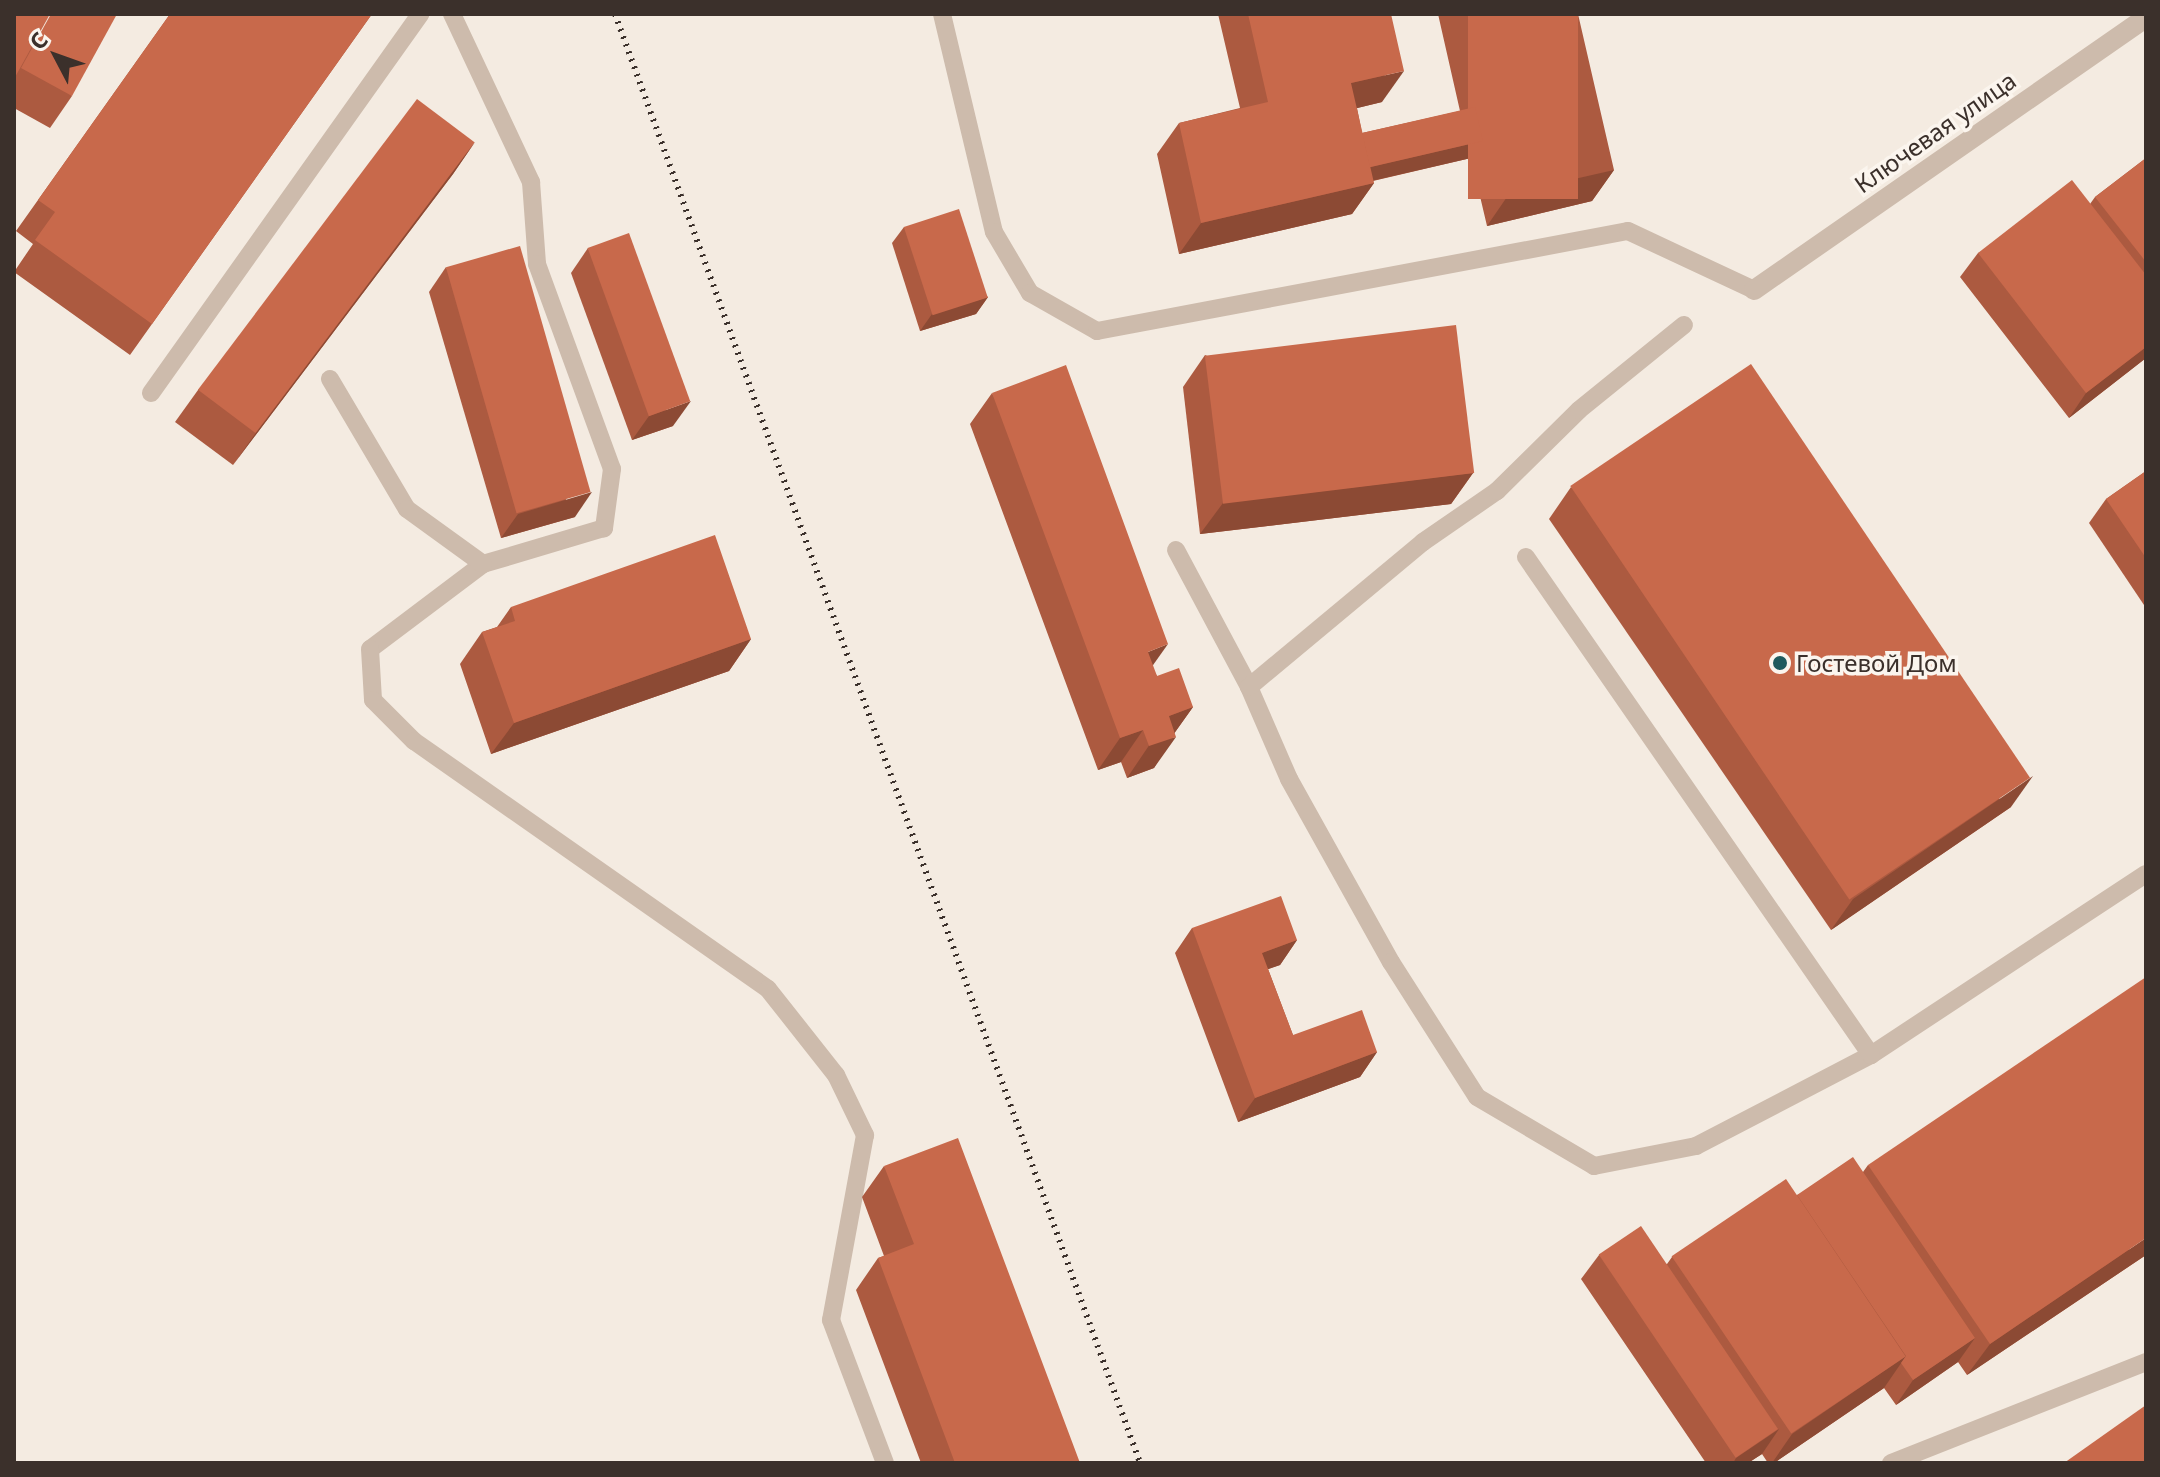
<!DOCTYPE html>
<meta charset="utf-8">
<style>
body{margin:0}
#map{position:relative;width:2160px;height:1477px;overflow:hidden;background:#f4ebe1;font-family:"Noto Sans",sans-serif}
div>[style]{position:absolute}
.service>*{height:18px;margin:-9px;padding:0 9px;transform-origin:9px;border-radius:9px;background:#cdbbac}
.minor>*{height:20px;margin:-10px;padding:0 10px;transform-origin:10px;border-radius:10px;background:#cdbbac}
.rail>*{height:6px;margin-top:-3px;transform-origin:0;background:repeating-linear-gradient(90deg,#3b302b 0 2px,transparent 0 8px)}
.wall>*{inset:0;background:#ac5a40}
.shaded-wall>*{inset:0;background:#8c4a34}
.building>*{inset:0;background:#c8694b;transform-origin:0 0}
.dots>*{width:22px;height:22px;translate:-50% -50%;box-sizing:border-box;border:4px solid #fbf5ee;border-radius:50%}
span{translate:-50% -50%;white-space:nowrap;text-align:center;line-height:1.15;-webkit-text-stroke:7px #fbf5ee;paint-order:stroke}
.street-label{font-size:24px;color:#3b302b}
.poi-label{font-size:24px;color:#3b302b}
.left{translate:0 -50%;text-align:left}
.frame{position:absolute;inset:0;border:16px solid #3b302b;pointer-events:none}
.north{position:absolute;left:16px;top:16px;width:80px;height:80px;-webkit-text-stroke:6px #fbf5ee;paint-order:stroke;rotate:311deg;font-size:22px;font-weight:700;line-height:32px;text-align:center;color:#3b302b}
.north::after{content:'';display:block;margin:auto;width:28px;height:36px;background:#3b302b;clip-path:polygon(50% 0,100% 100%,50% 72%,0 100%)}
</style>
<div id="map">
<div class="service">
<i style="left:452px;top:14px;width:186px;rotate:64.8deg"></i>
<i style="left:531px;top:182px;width:82px;rotate:85.8deg"></i>
<i style="left:537px;top:264px;width:218px;rotate:69.9deg"></i>
<i style="left:612px;top:469px;width:60px;rotate:97.7deg"></i>
<i style="left:604px;top:528px;width:126px;rotate:163.4deg"></i>
<i style="left:483px;top:564px;width:141px;rotate:143deg"></i>
<i style="left:370px;top:649px;width:51px;rotate:86.6deg"></i>
<i style="left:373px;top:700px;width:58px;rotate:45deg"></i>
<i style="left:414px;top:741px;width:432px;rotate:35deg"></i>
<i style="left:768px;top:989px;width:110px;rotate:51.7deg"></i>
<i style="left:836px;top:1075px;width:67px;rotate:64.2deg"></i>
<i style="left:865px;top:1135px;width:188px;rotate:100.4deg"></i>
<i style="left:831px;top:1320px;width:153px;rotate:69.3deg"></i>
<i style="left:942px;top:14px;width:224px;rotate:76.6deg"></i>
<i style="left:994px;top:232px;width:71px;rotate:59.5deg"></i>
<i style="left:1030px;top:293px;width:77px;rotate:29.6deg"></i>
<i style="left:1097px;top:331px;width:540px;rotate:-10.67deg"></i>
<i style="left:1628px;top:231px;width:139px;rotate:25.1deg"></i>
<i style="left:330px;top:379px;width:151px;rotate:59.4deg"></i>
<i style="left:407px;top:509px;width:94px;rotate:35.9deg"></i>
<i style="left:151px;top:393px;width:465px;rotate:-54.6deg"></i>
<i style="left:1176px;top:550px;width:155px;rotate:61.9deg"></i>
<i style="left:1249px;top:687px;width:100px;rotate:66.5deg"></i>
<i style="left:1289px;top:779px;width:210px;rotate:60.9deg"></i>
<i style="left:1391px;top:962px;width:160px;rotate:57.5deg"></i>
<i style="left:1477px;top:1097px;width:136px;rotate:30.5deg"></i>
<i style="left:1594px;top:1166px;width:104px;rotate:-11.1deg"></i>
<i style="left:1696px;top:1146px;width:197px;rotate:-27.5deg"></i>
<i style="left:1871px;top:1055px;width:329px;rotate:-33.4deg"></i>
<i style="left:1526px;top:557px;width:606px;rotate:55.29deg"></i>
<i style="left:1249px;top:687px;width:226px;rotate:-39.8deg"></i>
<i style="left:1423px;top:542px;width:90px;rotate:-34.6deg"></i>
<i style="left:1497px;top:491px;width:115px;rotate:-44.6deg"></i>
<i style="left:1579px;top:410px;width:135px;rotate:-39deg"></i>
<i style="left:1891px;top:1463px;width:274px;rotate:-21.6deg"></i>
</div>
<div class="minor">
<i style="left:1754px;top:290px;width:477px;rotate:-34.8deg"></i>
</div>
<div class="rail">
<i style="left:615px;top:14px;width:1541px;rotate:70.08deg"></i>
</div>
<div class="wall">
<i style="clip-path:polygon(14px 14px,72px 96px,50px 128px,14px 108px)"></i>
<i style="clip-path:polygon(170px 14px,372px 14px,130px 355px,14px 272px,33px 244px,16px 231px)"></i>
<i style="clip-path:polygon(1218px 14px,1391px 14px,1382px 102px,1357px 108px,1362px 133px,1460px 111px,1438px 14px,1578px 14px,1614px 170px,1592px 201px,1487px 226px,1471px 158px,1373px 181px,1374px 183px,1352px 214px,1179px 254px,1157px 154px,1179px 123px,1240px 108px)"></i>
<i style="clip-path:polygon(475px 142px,453px 174px,233px 465px,175px 422px,198px 390px)"></i>
<i style="clip-path:polygon(2146px 158px,2146px 358px,2069px 418px,1960px 277px,1978px 253px,2090px 204px,2095px 197px)"></i>
<i style="clip-path:polygon(904px 227px,988px 297px,976px 314px,920px 331px,892px 243px)"></i>
<i style="clip-path:polygon(588px 248px,673px 426px,632px 440px,571px 273px)"></i>
<i style="clip-path:polygon(446px 267px,575px 517px,501px 538px,429px 292px)"></i>
<i style="clip-path:polygon(1205px 355px,1473px 473px,1451px 504px,1200px 534px,1183px 387px)"></i>
<i style="clip-path:polygon(992px 393px,1157px 676px,1193px 707px,1175px 732px,1154px 768px,1127px 778px,1121px 762px,1098px 770px,970px 424px)"></i>
<i style="clip-path:polygon(2146px 471px,2146px 608px,2089px 523px,2106px 499px)"></i>
<i style="clip-path:polygon(1571px 487px,2011px 807px,1831px 930px,1549px 519px)"></i>
<i style="clip-path:polygon(511px 607px,751px 639px,729px 671px,491px 754px,460px 664px,482px 632px,497px 627px)"></i>
<i style="clip-path:polygon(1192px 928px,1297px 940px,1280px 965px,1268px 969px,1293px 1035px,1377px 1052px,1360px 1077px,1238px 1122px,1175px 953px)"></i>
<i style="clip-path:polygon(1868px 1165px,2146px 1255px,1967px 1375px,1958px 1362px,1896px 1405px,1884px 1388px,1774px 1463px,1768px 1463px,1762px 1454px,1748px 1463px,1706px 1463px,1581px 1279px,1599px 1255px,1667px 1264px,1672px 1257px,1797px 1195px,1863px 1172px)"></i>
<i style="clip-path:polygon(884px 1166px,1080px 1463px,921px 1463px,856px 1290px,878px 1258px,884px 1256px,862px 1197px)"></i>
</div>
<div class="shaded-wall">
<i style="clip-path:polygon(1404px 71px,1382px 102px,1329px 115px,1351px 83px)"></i>
<i style="clip-path:polygon(1483px 141px,1471px 158px,1345px 187px,1357px 170px)"></i>
<i style="clip-path:polygon(475px 142px,453px 174px,233px 465px,255px 434px)"></i>
<i style="clip-path:polygon(1614px 170px,1592px 201px,1487px 226px,1509px 194px)"></i>
<i style="clip-path:polygon(1374px 183px,1352px 214px,1179px 254px,1201px 223px)"></i>
<i style="clip-path:polygon(988px 297px,976px 314px,920px 331px,932px 314px)"></i>
<i style="clip-path:polygon(2146px 347px,2146px 358px,2069px 418px,2086px 393px)"></i>
<i style="clip-path:polygon(691px 401px,673px 426px,632px 440px,649px 416px)"></i>
<i style="clip-path:polygon(1473px 473px,1451px 504px,1200px 534px,1223px 503px)"></i>
<i style="clip-path:polygon(592px 492px,575px 517px,501px 538px,518px 514px)"></i>
<i style="clip-path:polygon(751px 639px,729px 671px,491px 754px,514px 723px)"></i>
<i style="clip-path:polygon(1168px 644px,1146px 675px,1148px 652px)"></i>
<i style="clip-path:polygon(1193px 707px,1171px 738px,1176px 737px,1154px 768px,1127px 778px,1169px 716px)"></i>
<i style="clip-path:polygon(1143px 730px,1121px 762px,1098px 770px,1120px 738px)"></i>
<i style="clip-path:polygon(2033px 776px,2011px 807px,1831px 930px,1853px 899px)"></i>
<i style="clip-path:polygon(1297px 940px,1280px 965px,1245px 977px,1262px 953px)"></i>
<i style="clip-path:polygon(1377px 1052px,1360px 1077px,1238px 1122px,1255px 1098px)"></i>
<i style="clip-path:polygon(2146px 1238px,2146px 1255px,1967px 1375px,1990px 1344px)"></i>
<i style="clip-path:polygon(1975px 1338px,1958px 1362px,1896px 1405px,1913px 1380px)"></i>
<i style="clip-path:polygon(1906px 1356px,1884px 1388px,1774px 1463px,1772px 1463px,1792px 1434px)"></i>
<i style="clip-path:polygon(1779px 1429px,1762px 1454px,1748px 1463px,1733px 1463px,1736px 1458px)"></i>
</div>
<div class="building">
<i style="clip-path:polygon(14px 14px,50px 14px,14px 79px)"></i>
<i style="clip-path:polygon(51px 14px,117px 14px,72px 96px,21px 68px)"></i>
<i style="clip-path:polygon(170px 14px,372px 14px,152px 324px,35px 240px,55px 212px,38px 200px)"></i>
<i style="clip-path:polygon(1248px 14px,1391px 14px,1404px 71px,1351px 83px,1374px 183px,1201px 223px,1179px 123px,1268px 102px)"></i>
<i style="left:1468px;top:14px;width:110px;height:185px"></i>
<i style="left:417px;top:99px;width:72px;height:364px;rotate:37deg"></i>
<i style="left:1475px;top:107px;width:35px;height:116px;rotate:77deg"></i>
<i style="clip-path:polygon(2146px 158px,2146px 262px,2095px 197px)"></i>
<i style="clip-path:polygon(2072px 180px,2146px 275px,2146px 347px,2086px 393px,1978px 253px)"></i>
<i style="left:959px;top:209px;width:93px;height:58px;rotate:72deg"></i>
<i style="left:629px;top:233px;width:179px;height:44px;rotate:70deg"></i>
<i style="left:520px;top:246px;width:256px;height:77px;rotate:74deg"></i>
<i style="left:1456px;top:325px;width:149px;height:253px;rotate:83deg"></i>
<i style="left:1751px;top:364px;width:499px;height:218px;rotate:56deg"></i>
<i style="clip-path:polygon(1066px 365px,1168px 644px,1148px 652px,1157px 676px,1179px 668px,1193px 707px,1169px 716px,1176px 737px,1149px 746px,1143px 730px,1120px 738px,992px 393px)"></i>
<i style="clip-path:polygon(2146px 471px,2146px 558px,2106px 499px)"></i>
<i style="clip-path:polygon(715px 535px,751px 639px,514px 723px,482px 632px,515px 621px,511px 607px)"></i>
<i style="clip-path:polygon(1281px 896px,1297px 940px,1262px 953px,1293px 1035px,1362px 1010px,1377px 1052px,1255px 1098px,1192px 928px)"></i>
<i style="clip-path:polygon(2146px 977px,2146px 1238px,1990px 1344px,1868px 1165px)"></i>
<i style="clip-path:polygon(958px 1138px,1080px 1463px,955px 1463px,878px 1258px,914px 1244px,884px 1166px)"></i>
<i style="clip-path:polygon(1853px 1157px,1975px 1338px,1913px 1380px,1901px 1363px,1906px 1356px,1797px 1195px)"></i>
<i style="left:1786px;top:1179px;width:214px;height:138px;rotate:56deg"></i>
<i style="left:1641px;top:1226px;width:245px;height:51px;rotate:56deg"></i>
<i style="clip-path:polygon(2146px 1405px,2146px 1463px,2064px 1463px)"></i>
</div>
<div class="dots">
<i style="left:1780px;top:663px;background:#1f5a5e"></i>
</div>
<div class="street-label">
<span style="left:1935px;top:132px;rotate:-35deg">Ключевая улица</span>
</div>
<div class="poi-label">
<span class="left" style="left:1796px;top:663px">Гостевой Дом</span>
</div>
<div class="frame"></div>
<div class="north">С</div>
</div>
